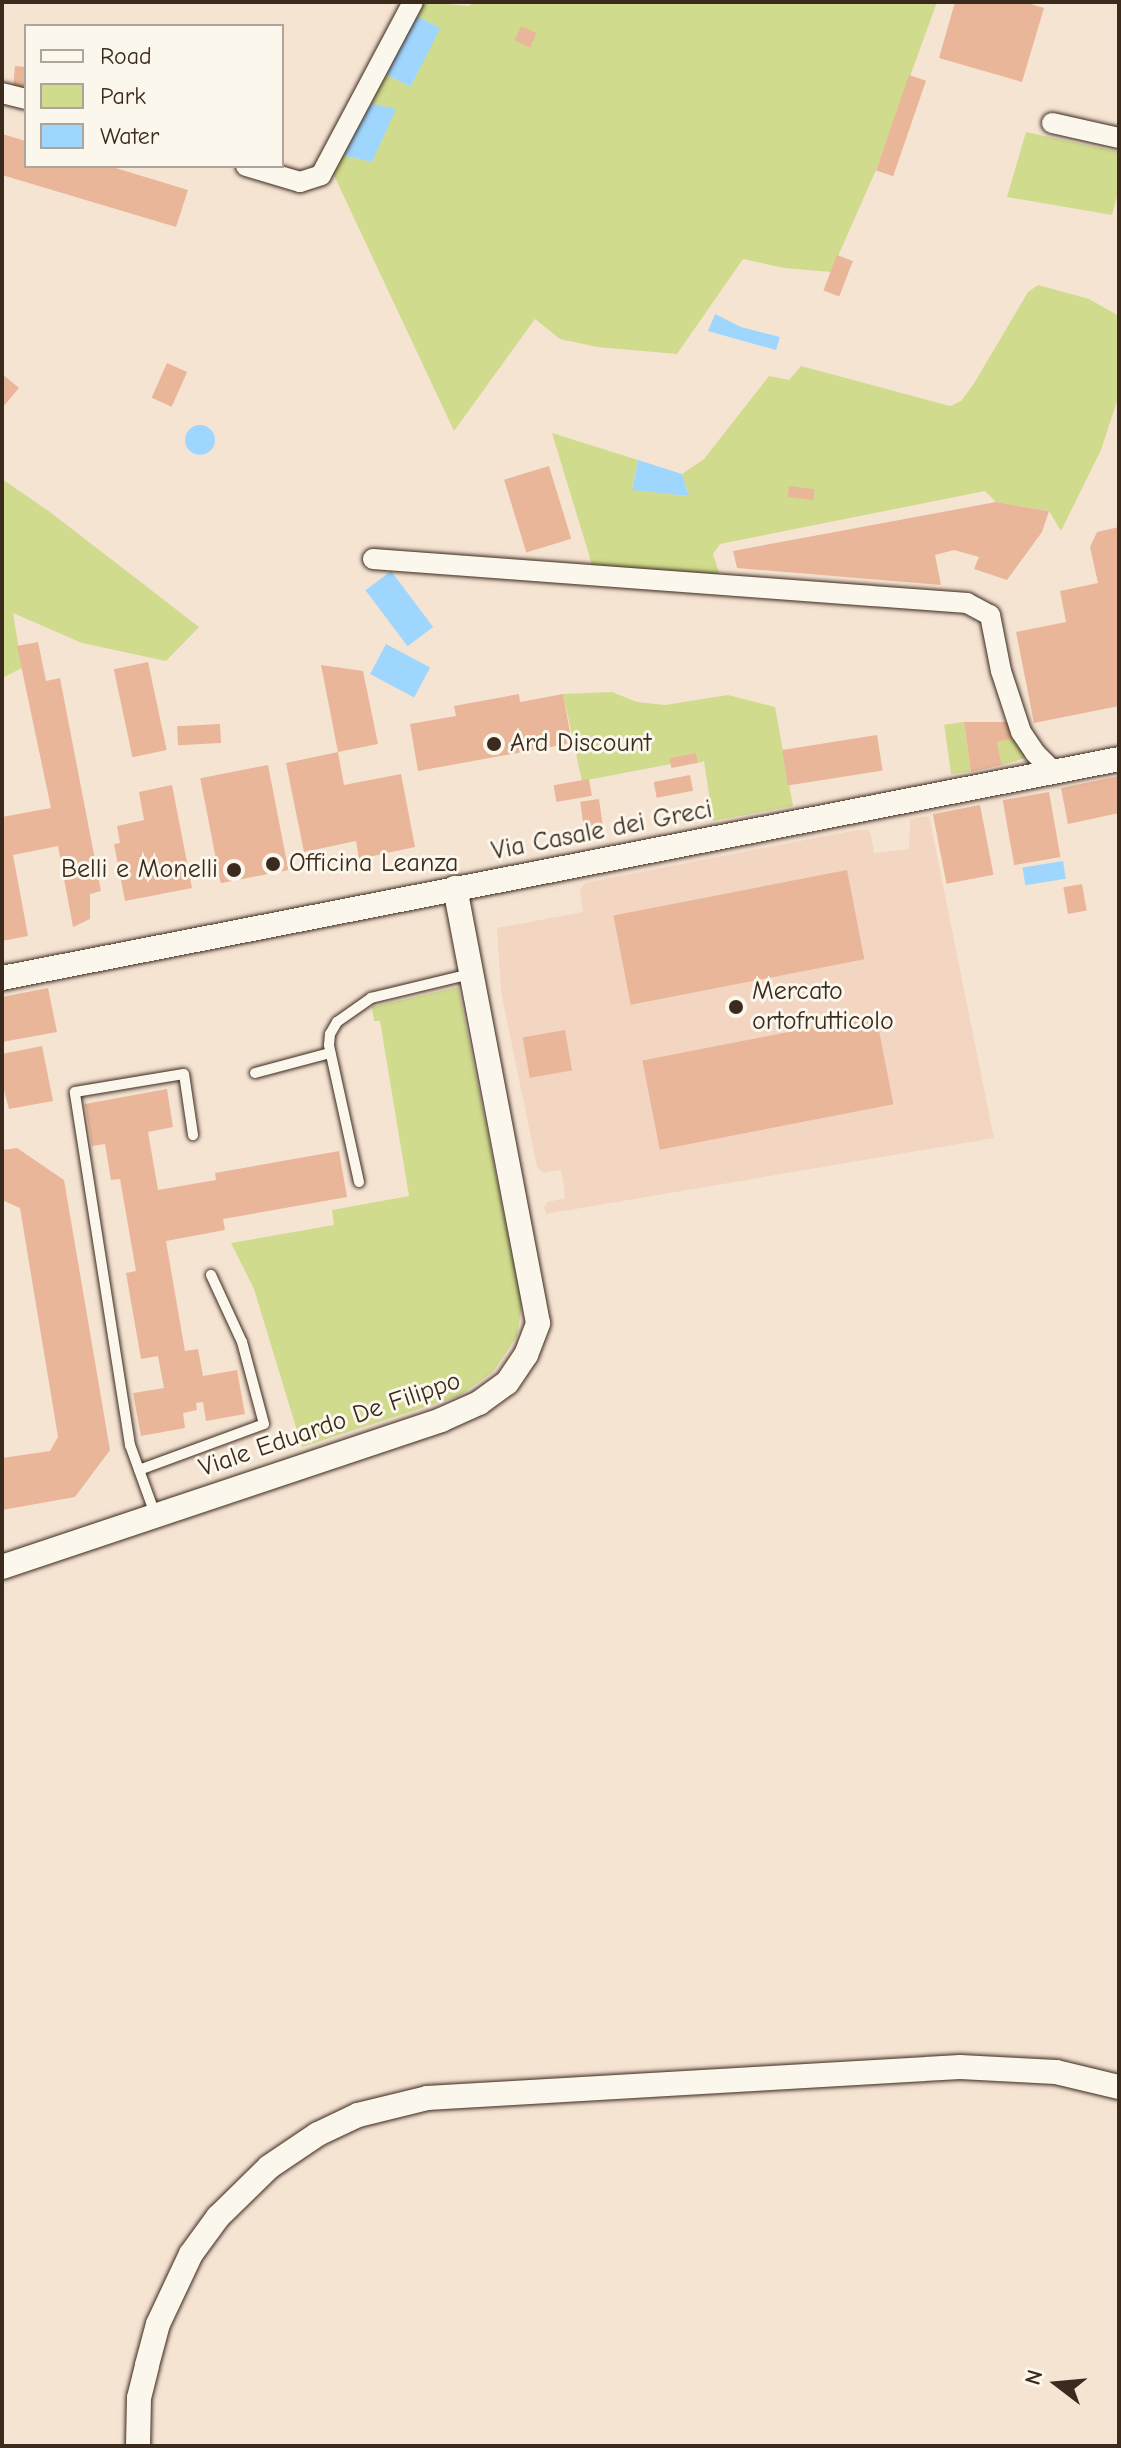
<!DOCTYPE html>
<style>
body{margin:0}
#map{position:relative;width:1121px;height:2448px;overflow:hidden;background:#f6e4d3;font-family:"Comic Neue",sans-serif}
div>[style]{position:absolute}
.built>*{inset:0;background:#f2d6c2}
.green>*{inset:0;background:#d0db8e;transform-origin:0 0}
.water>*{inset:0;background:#9fd6fe;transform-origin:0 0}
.round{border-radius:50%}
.building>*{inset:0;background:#e9b69a;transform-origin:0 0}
.roads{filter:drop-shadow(0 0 2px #3b2a1e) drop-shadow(0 0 2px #3b2a1e)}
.service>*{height:10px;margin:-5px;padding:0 5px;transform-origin:5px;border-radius:5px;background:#fbf7ec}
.minor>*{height:20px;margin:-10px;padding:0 10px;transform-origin:10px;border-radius:10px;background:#fbf7ec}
.tertiary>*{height:24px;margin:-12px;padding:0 12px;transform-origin:12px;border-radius:12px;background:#fbf7ec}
.dots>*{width:22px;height:22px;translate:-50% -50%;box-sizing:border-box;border:4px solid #fbf7ec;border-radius:50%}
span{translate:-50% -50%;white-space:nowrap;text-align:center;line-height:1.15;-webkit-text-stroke:6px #fbf7ec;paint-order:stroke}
.poi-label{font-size:26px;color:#3b2a1e}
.left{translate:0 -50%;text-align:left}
.right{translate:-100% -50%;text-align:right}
.street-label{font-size:26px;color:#3b2a1e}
.frame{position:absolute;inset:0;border:4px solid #3b2a1e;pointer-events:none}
.legend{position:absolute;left:24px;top:24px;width:260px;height:144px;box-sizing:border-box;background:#fbf7ec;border:2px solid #aea59a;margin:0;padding:10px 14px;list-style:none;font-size:24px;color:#3b2a1e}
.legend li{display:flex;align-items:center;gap:16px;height:40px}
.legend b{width:40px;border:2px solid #aea59a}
.north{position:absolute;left:1017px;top:2344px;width:80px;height:80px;-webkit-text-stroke:6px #fbf7ec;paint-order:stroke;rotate:286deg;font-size:22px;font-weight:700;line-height:32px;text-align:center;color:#3b2a1e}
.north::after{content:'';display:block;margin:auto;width:28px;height:36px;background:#3b2a1e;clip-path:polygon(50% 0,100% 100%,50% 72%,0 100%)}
</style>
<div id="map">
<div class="built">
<i style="clip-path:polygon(929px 816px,994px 1138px,546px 1214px,544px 1207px,548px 1202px,565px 1198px,564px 1186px,561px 1170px,544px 1173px,537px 1167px,501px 992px,497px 928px,583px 912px,580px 890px,585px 883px,857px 830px,868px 830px,871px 835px,874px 853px,909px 849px,910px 819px)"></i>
</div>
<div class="green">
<i style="clip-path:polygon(424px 2px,469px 6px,474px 2px,937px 2px,876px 170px,831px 272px,784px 268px,743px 259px,677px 354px,597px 347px,560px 339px,535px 319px,454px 431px,332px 171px,341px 155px,373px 162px,365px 102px,380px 71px,409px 86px,440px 28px,411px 13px)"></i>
<i style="clip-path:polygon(1026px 132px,1119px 152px,1119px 189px,1112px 215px,1007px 197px)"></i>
<i style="clip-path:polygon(1038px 285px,1089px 299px,1119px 316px,1119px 395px,1101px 450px,1061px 531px,1049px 511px,996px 502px,985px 491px,720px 544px,713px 554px,720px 576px,593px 568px,552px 433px,638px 460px,632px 489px,689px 496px,682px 474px,704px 459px,769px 376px,789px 380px,801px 366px,950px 406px,961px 401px,973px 385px,1028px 292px)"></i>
<i style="clip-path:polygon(2px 479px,50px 512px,199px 627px,166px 661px,82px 643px,13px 613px,22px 668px,2px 678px)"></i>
<i style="clip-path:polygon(612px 692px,637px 702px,665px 705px,728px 695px,775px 707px,793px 806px,713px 821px,704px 761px,698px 763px,696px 753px,670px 759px,671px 764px,582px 781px,563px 694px)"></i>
<i style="left:964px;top:722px;width:50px;height:20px;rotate:82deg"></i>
<i style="clip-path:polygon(1016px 738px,1026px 751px,1025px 758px,1002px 765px,997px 742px)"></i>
<i style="clip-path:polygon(458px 987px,522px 1304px,517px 1336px,493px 1372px,459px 1396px,302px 1447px,254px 1289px,231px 1243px,334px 1225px,332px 1210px,409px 1196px,380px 1021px,374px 1021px,372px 1007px)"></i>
</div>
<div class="water">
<i style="left:411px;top:13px;width:33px;height:66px;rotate:27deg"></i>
<i style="clip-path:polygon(365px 102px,396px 109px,372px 162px,341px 155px)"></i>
<i style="clip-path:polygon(715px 314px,741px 327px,780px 337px,776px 350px,708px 331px)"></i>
<i class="round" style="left:185px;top:425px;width:30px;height:30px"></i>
<i style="clip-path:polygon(638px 460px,682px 474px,689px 496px,632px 490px)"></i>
<i style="left:391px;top:571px;width:70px;height:32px;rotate:53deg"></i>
<i style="left:386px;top:644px;width:50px;height:34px;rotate:28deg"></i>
<i style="left:1063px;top:861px;width:18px;height:41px;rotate:81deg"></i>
</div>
<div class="building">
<i style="clip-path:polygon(955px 2px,1024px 2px,1044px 8px,1022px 82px,939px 58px)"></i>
<i style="left:521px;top:26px;width:17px;height:16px;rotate:24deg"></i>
<i style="clip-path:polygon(15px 66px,26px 67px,26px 90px,13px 89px)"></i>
<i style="left:909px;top:75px;width:18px;height:101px;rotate:19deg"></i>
<i style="clip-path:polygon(2px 134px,26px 141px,26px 166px,109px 166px,188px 190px,176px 227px,2px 175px)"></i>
<i style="left:837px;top:255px;width:17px;height:38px;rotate:21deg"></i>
<i style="left:167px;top:363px;width:22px;height:38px;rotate:24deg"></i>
<i style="clip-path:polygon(2px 374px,19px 388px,2px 408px)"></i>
<i style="left:549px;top:466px;width:76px;height:47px;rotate:73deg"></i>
<i style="left:789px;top:486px;width:26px;height:11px;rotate:7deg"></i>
<i style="clip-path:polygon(996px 502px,1049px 511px,1042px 532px,1007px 580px,974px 569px,979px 557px,954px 550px,935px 555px,941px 585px,737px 568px,733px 551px)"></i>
<i style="clip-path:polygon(1119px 527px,1119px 706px,1034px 723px,1016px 632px,1066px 622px,1060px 591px,1098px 583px,1090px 547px,1097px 532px)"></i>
<i style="clip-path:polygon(38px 642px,46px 681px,60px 678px,101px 891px,90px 894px,90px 919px,73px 927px,58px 846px,13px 855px,28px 936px,2px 941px,2px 817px,51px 808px,17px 646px)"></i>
<i style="left:148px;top:662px;width:90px;height:35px;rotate:78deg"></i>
<i style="clip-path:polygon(321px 665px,363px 671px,378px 744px,338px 752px)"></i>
<i style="clip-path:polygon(519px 694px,520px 702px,563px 694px,572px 743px,418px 771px,410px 724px,456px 716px,454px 706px)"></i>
<i style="clip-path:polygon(964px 722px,1006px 722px,1014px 728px,1016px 738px,997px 742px,1002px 765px,971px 772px)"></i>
<i style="left:220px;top:724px;width:19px;height:43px;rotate:87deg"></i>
<i style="left:877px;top:735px;width:36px;height:96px;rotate:81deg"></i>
<i style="clip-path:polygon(338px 752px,344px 785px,401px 774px,415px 847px,359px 859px,356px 841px,304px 852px,286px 763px)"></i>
<i style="left:696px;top:753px;width:10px;height:27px;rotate:79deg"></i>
<i style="left:268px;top:765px;width:107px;height:69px;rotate:79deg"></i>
<i style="left:690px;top:775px;width:16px;height:37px;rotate:79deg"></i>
<i style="clip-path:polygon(1119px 776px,1119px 813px,1068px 824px,1061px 788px)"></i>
<i style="left:589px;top:779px;width:17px;height:36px;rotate:80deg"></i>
<i style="clip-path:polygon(172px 785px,192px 888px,125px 901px,114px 844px,120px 843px,117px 826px,144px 820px,139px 792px)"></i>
<i style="left:1049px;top:792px;width:66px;height:47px;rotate:80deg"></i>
<i style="left:599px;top:799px;width:29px;height:19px;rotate:82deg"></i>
<i style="left:980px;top:805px;width:71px;height:48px;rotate:79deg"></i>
<i style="left:847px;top:870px;width:91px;height:238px;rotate:79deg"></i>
<i style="left:1082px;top:884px;width:27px;height:19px;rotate:80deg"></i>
<i style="clip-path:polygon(48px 988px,57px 1032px,2px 1042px,2px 997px)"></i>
<i style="left:876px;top:1015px;width:91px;height:238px;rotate:79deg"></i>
<i style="left:565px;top:1030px;width:41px;height:43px;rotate:80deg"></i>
<i style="clip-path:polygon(42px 1046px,53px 1101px,9px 1109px,2px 1083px,2px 1054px)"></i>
<i style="clip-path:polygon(167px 1089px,173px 1127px,148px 1132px,158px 1190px,216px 1180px,215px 1173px,339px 1151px,347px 1197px,223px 1219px,225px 1230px,166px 1241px,185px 1351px,198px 1349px,203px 1376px,237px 1370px,245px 1414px,206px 1421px,203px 1402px,196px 1403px,197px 1410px,183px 1413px,185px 1428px,141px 1436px,133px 1393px,164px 1388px,158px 1356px,141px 1359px,126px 1273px,136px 1271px,120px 1179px,111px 1180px,105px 1144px,92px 1146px,85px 1104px)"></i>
<i style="clip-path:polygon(17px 1148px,64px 1180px,110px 1450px,75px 1497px,2px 1510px,2px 1458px,50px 1451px,58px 1437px,20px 1208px,2px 1200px,2px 1150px)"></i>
</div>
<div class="roads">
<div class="service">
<i style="left:255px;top:1073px;width:78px;rotate:-14.9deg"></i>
<i style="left:359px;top:1182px;width:140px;rotate:-102.4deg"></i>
<i style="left:329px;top:1045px;width:11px;rotate:-85deg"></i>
<i style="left:330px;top:1034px;width:14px;rotate:-60deg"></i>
<i style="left:337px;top:1022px;width:42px;rotate:-35.2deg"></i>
<i style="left:371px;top:998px;width:102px;rotate:-13.6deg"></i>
<i style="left:139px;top:1470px;width:133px;rotate:-20.2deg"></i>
<i style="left:264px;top:1424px;width:85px;rotate:-105deg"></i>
<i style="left:242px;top:1342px;width:74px;rotate:-114.8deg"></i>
<i style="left:155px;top:1514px;width:73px;rotate:-109.9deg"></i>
<i style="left:130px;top:1445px;width:357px;rotate:-98.9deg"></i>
<i style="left:75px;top:1092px;width:110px;rotate:-9.4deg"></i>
<i style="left:184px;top:1074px;width:62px;rotate:81.6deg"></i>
</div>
<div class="minor">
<i style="left:2px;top:93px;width:25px;rotate:14deg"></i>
<i style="left:1052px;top:123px;width:69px;rotate:12.6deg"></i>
<i style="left:246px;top:166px;width:56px;rotate:16.5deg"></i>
<i style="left:300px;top:182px;width:22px;rotate:-18deg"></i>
<i style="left:321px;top:175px;width:196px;rotate:-62deg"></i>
<i style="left:373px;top:559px;width:596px;rotate:4.24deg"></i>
<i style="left:967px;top:603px;width:26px;rotate:28deg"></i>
<i style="left:990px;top:615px;width:57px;rotate:78.9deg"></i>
<i style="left:1001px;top:671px;width:64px;rotate:71.8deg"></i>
<i style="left:1021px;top:732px;width:25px;rotate:56deg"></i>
<i style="left:1035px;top:753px;width:27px;rotate:45deg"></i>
</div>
<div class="tertiary">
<i style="left:2px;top:978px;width:1138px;rotate:-11.09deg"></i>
<i style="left:2px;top:1567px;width:463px;rotate:-18.5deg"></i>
<i style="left:441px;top:1420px;width:42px;rotate:-24.1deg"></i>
<i style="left:479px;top:1403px;width:34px;rotate:-36deg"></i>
<i style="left:507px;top:1383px;width:34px;rotate:-56deg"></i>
<i style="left:526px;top:1355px;width:34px;rotate:-69deg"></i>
<i style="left:538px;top:1323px;width:443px;rotate:-100.8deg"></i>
<i style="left:138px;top:2446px;width:48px;rotate:-88.8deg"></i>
<i style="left:139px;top:2398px;width:34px;rotate:-76deg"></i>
<i style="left:147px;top:2365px;width:42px;rotate:-75deg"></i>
<i style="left:158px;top:2324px;width:77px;rotate:-64.8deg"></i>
<i style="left:191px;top:2254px;width:46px;rotate:-53.9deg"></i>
<i style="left:218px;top:2217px;width:71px;rotate:-44.4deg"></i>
<i style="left:269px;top:2167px;width:59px;rotate:-34deg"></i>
<i style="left:318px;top:2134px;width:44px;rotate:-25.4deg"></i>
<i style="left:358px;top:2115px;width:71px;rotate:-13.8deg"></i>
<i style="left:427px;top:2098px;width:534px;rotate:-3.33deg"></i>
<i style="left:960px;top:2067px;width:96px;rotate:3deg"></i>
<i style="left:1056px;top:2072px;width:65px;rotate:13.4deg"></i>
</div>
</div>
<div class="dots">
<i style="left:494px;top:744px;background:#3b2a1e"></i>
<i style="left:273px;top:864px;background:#3b2a1e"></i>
<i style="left:234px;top:870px;background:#3b2a1e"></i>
<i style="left:736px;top:1007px;background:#3b2a1e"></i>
</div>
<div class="poi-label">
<span class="left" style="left:510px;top:744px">Ard Discount</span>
<span class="left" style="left:289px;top:864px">Officina Leanza</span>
<span class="right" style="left:218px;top:870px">Belli e Monelli</span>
<span class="left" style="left:752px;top:1007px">Mercato<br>ortofrutticolo</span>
</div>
<div class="street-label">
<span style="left:602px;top:831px;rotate:-11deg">Via Casale dei Greci</span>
<span style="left:330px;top:1425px;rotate:-19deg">Viale Eduardo De Filippo</span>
</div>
<div class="frame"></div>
<ul class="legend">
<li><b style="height:10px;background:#fbf7ec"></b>Road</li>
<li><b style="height:22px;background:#d0db8e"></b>Park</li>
<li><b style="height:22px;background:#9fd6fe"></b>Water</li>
</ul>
<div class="north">N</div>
</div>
